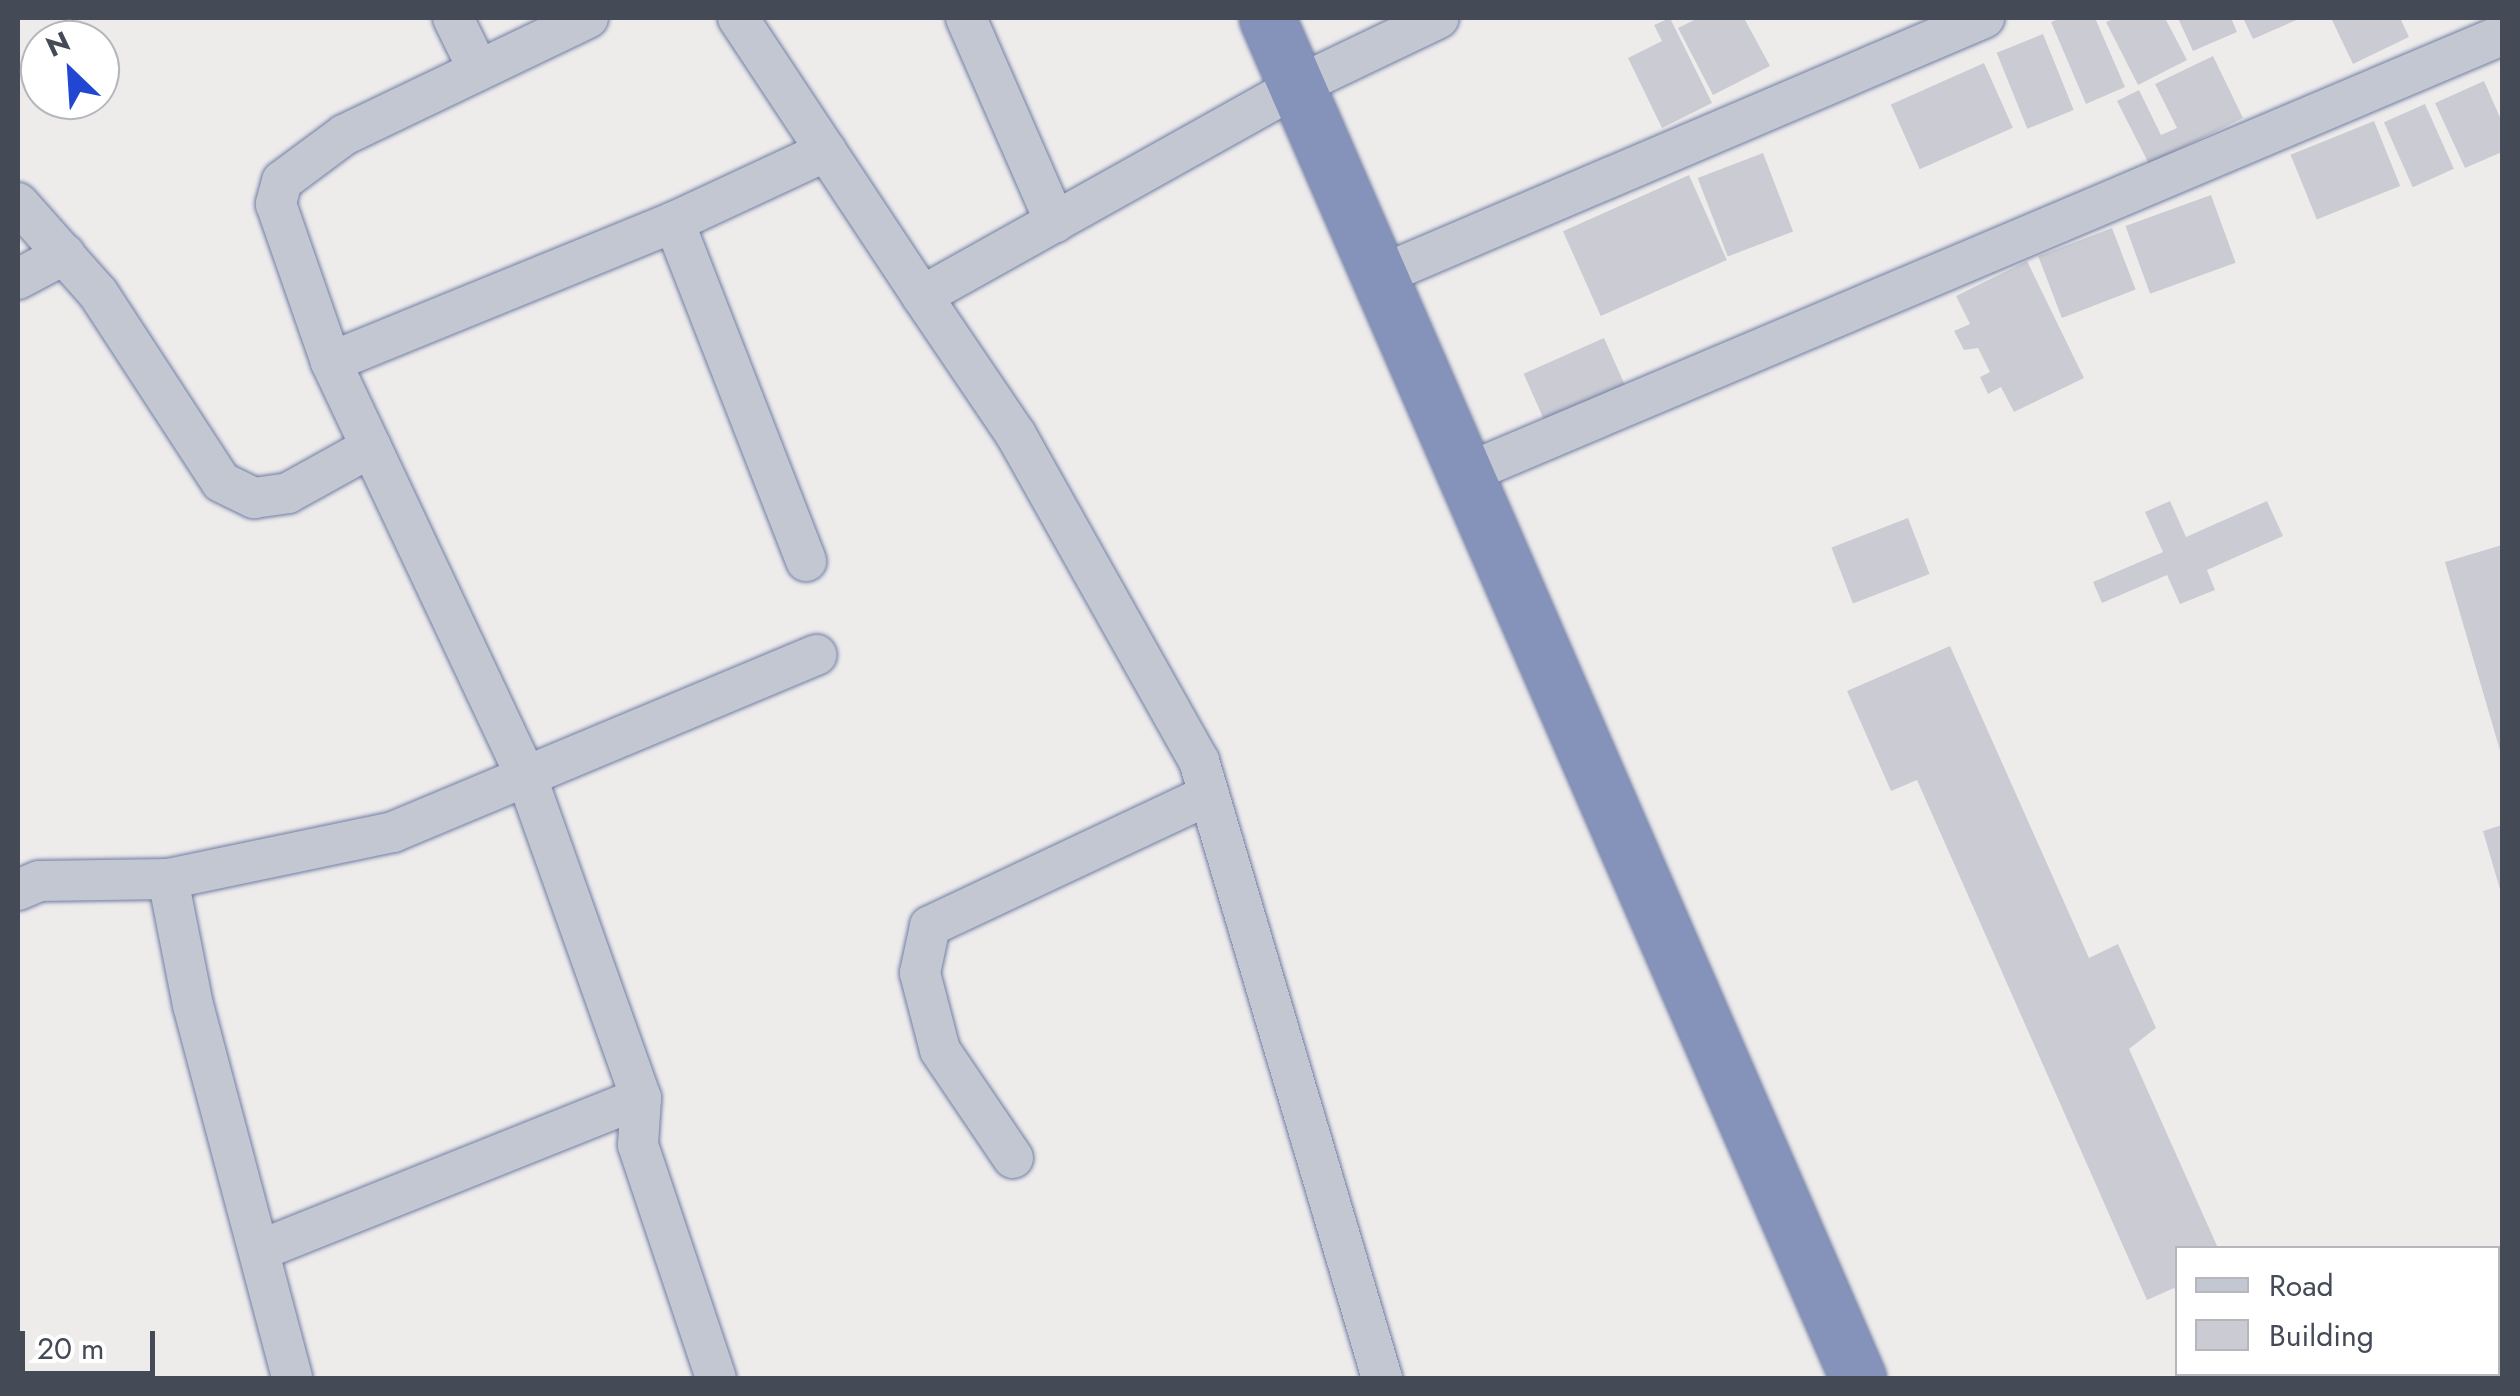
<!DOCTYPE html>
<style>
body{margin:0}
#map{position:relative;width:2520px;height:1396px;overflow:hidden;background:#eeeceb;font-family:Jost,sans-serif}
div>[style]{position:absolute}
.building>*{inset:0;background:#cbccd3;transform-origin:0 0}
.roads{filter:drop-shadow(0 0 2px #707da4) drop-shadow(0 0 2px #707da4)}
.street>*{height:40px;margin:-20px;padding:0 20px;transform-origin:20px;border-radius:20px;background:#c2c7d2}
.highway>*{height:55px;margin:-27.5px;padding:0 27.5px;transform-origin:27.5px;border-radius:27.5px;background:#8592b9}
span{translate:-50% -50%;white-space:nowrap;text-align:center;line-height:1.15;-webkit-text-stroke:8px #fff;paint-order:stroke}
.frame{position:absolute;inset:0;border:20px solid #454a57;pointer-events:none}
.legend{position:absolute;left:2175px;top:1246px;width:325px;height:130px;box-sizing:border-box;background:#fff;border:2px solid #b5b7bc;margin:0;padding:12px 18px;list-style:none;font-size:30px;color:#454a57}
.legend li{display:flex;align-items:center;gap:20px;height:50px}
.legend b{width:50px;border:2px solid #b5b7bc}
.north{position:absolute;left:20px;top:20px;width:100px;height:100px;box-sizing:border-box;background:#fff;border:2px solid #b5b7bc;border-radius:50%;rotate:335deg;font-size:28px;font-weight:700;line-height:40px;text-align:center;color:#454a57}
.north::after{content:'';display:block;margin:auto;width:35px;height:45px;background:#2146d2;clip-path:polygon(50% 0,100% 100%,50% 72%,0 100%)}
.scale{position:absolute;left:20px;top:1331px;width:135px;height:45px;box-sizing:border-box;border:5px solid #454a57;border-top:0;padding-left:12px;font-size:30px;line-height:35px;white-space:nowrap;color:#454a57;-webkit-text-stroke:8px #fff;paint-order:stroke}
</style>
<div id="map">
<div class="building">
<i style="clip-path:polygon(1670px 18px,1712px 103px,1662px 128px,1628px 58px,1662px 41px,1654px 25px)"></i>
<i style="clip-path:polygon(1698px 18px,1744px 18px,1770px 66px,1713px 95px,1678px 28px)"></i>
<i style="clip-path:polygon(2061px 18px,2095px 18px,2125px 87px,2086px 104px,2051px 22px)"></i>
<i style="clip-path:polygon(2116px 18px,2165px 18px,2187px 60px,2138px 85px,2106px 22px)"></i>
<i style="clip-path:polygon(2178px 18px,2231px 18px,2237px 32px,2193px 51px)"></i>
<i style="clip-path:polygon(2243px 18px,2301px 18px,2253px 39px)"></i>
<i style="clip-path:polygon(2331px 18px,2400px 18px,2409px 37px,2353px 64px)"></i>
<i style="left:2043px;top:34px;width:82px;height:50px;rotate:68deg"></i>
<i style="clip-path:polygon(2213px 56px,2243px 118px,2149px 164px,2117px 101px,2139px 90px,2161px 135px,2177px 128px,2155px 84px)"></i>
<i style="left:1984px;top:63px;width:71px;height:102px;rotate:66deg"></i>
<i style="clip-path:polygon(2484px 81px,2502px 122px,2502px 152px,2465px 168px,2435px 103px)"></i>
<i style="left:2425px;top:104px;width:71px;height:45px;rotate:66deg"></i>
<i style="left:2374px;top:121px;width:70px;height:90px;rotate:68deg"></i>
<i style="left:1763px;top:153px;width:84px;height:70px;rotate:69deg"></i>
<i style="left:1689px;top:175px;width:93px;height:138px;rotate:66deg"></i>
<i style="left:2211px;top:195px;width:72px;height:91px;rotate:70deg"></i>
<i style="left:2112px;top:228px;width:66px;height:79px;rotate:69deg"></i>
<i style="clip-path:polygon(2027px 261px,2084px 378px,2014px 412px,2001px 387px,1988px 394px,1980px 377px,1990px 372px,1978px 348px,1964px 350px,1954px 331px,1970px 324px,1956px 296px)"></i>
<i style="left:1604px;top:338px;width:56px;height:88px;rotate:66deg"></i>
<i style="clip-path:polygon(2170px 501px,2186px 537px,2267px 501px,2283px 536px,2207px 570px,2215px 590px,2180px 604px,2167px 575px,2102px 603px,2093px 582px,2163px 552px,2145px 512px)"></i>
<i style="left:1908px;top:518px;width:60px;height:82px;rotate:69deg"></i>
<i style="clip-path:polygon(2502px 545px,2502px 754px,2501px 754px,2445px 562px)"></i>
<i style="clip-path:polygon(1950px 646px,2089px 958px,2118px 944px,2156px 1028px,2129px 1049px,2218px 1248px,2178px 1248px,2178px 1294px,2174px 1288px,2147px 1300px,1917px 780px,1891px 791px,1847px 691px)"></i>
<i style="clip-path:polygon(2502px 825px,2502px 893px,2501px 893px,2483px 831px)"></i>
</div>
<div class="roads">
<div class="street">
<i style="left:453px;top:18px;width:57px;rotate:63.9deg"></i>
<i style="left:588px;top:18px;width:271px;rotate:154.4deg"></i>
<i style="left:344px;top:135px;width:77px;rotate:143.4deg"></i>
<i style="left:282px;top:181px;width:24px;rotate:105deg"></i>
<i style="left:276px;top:204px;width:167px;rotate:70.8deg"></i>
<i style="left:331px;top:362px;width:460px;rotate:64.8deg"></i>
<i style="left:527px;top:778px;width:340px;rotate:70.4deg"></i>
<i style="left:641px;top:1098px;width:47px;rotate:93.7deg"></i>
<i style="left:638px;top:1145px;width:246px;rotate:71.5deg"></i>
<i style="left:738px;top:18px;width:333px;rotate:56.5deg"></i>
<i style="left:966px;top:18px;width:223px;rotate:66.4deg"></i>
<i style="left:18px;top:203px;width:120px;rotate:48.4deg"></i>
<i style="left:98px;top:293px;width:225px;rotate:56.9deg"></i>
<i style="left:221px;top:482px;width:37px;rotate:26deg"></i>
<i style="left:254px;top:498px;width:34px;rotate:-8deg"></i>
<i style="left:288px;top:493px;width:95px;rotate:-29deg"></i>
<i style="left:674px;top:222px;width:364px;rotate:68.7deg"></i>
<i style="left:1379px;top:276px;width:658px;rotate:-23.1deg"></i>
<i style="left:18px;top:279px;width:53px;rotate:-28deg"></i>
<i style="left:331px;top:362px;width:370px;rotate:-22.2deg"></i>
<i style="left:674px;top:222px;width:168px;rotate:-25deg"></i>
<i style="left:1465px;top:474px;width:1126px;rotate:-22.94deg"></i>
<i style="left:168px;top:879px;width:128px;rotate:78.8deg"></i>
<i style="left:193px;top:1005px;width:386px;rotate:75.1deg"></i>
<i style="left:18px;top:890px;width:23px;rotate:-23deg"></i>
<i style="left:39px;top:881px;width:129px;rotate:-0.9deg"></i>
<i style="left:168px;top:879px;width:230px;rotate:-11.8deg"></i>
<i style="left:393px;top:832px;width:459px;rotate:-22.7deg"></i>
<i style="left:1013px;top:1158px;width:130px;rotate:-124.1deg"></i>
<i style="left:940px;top:1050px;width:80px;rotate:-104.6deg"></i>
<i style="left:920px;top:973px;width:48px;rotate:-78deg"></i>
<i style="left:930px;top:926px;width:308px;rotate:-25.2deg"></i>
<i style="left:263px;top:1249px;width:407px;rotate:-21.8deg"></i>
<i style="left:1382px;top:1378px;width:644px;rotate:-106.52deg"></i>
<i style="left:1199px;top:761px;width:374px;rotate:-119.3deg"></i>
<i style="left:1016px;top:435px;width:168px;rotate:-124.1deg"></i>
<i style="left:922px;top:296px;width:430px;rotate:-29.2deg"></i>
<i style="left:1297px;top:86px;width:157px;rotate:-25.6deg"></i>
</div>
<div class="highway">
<i style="left:1267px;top:18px;width:1483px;rotate:66.51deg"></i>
</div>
</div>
<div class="frame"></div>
<ul class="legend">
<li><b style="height:12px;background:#c2c7d2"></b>Road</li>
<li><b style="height:28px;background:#cbccd3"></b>Building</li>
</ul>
<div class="north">N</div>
<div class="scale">20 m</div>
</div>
